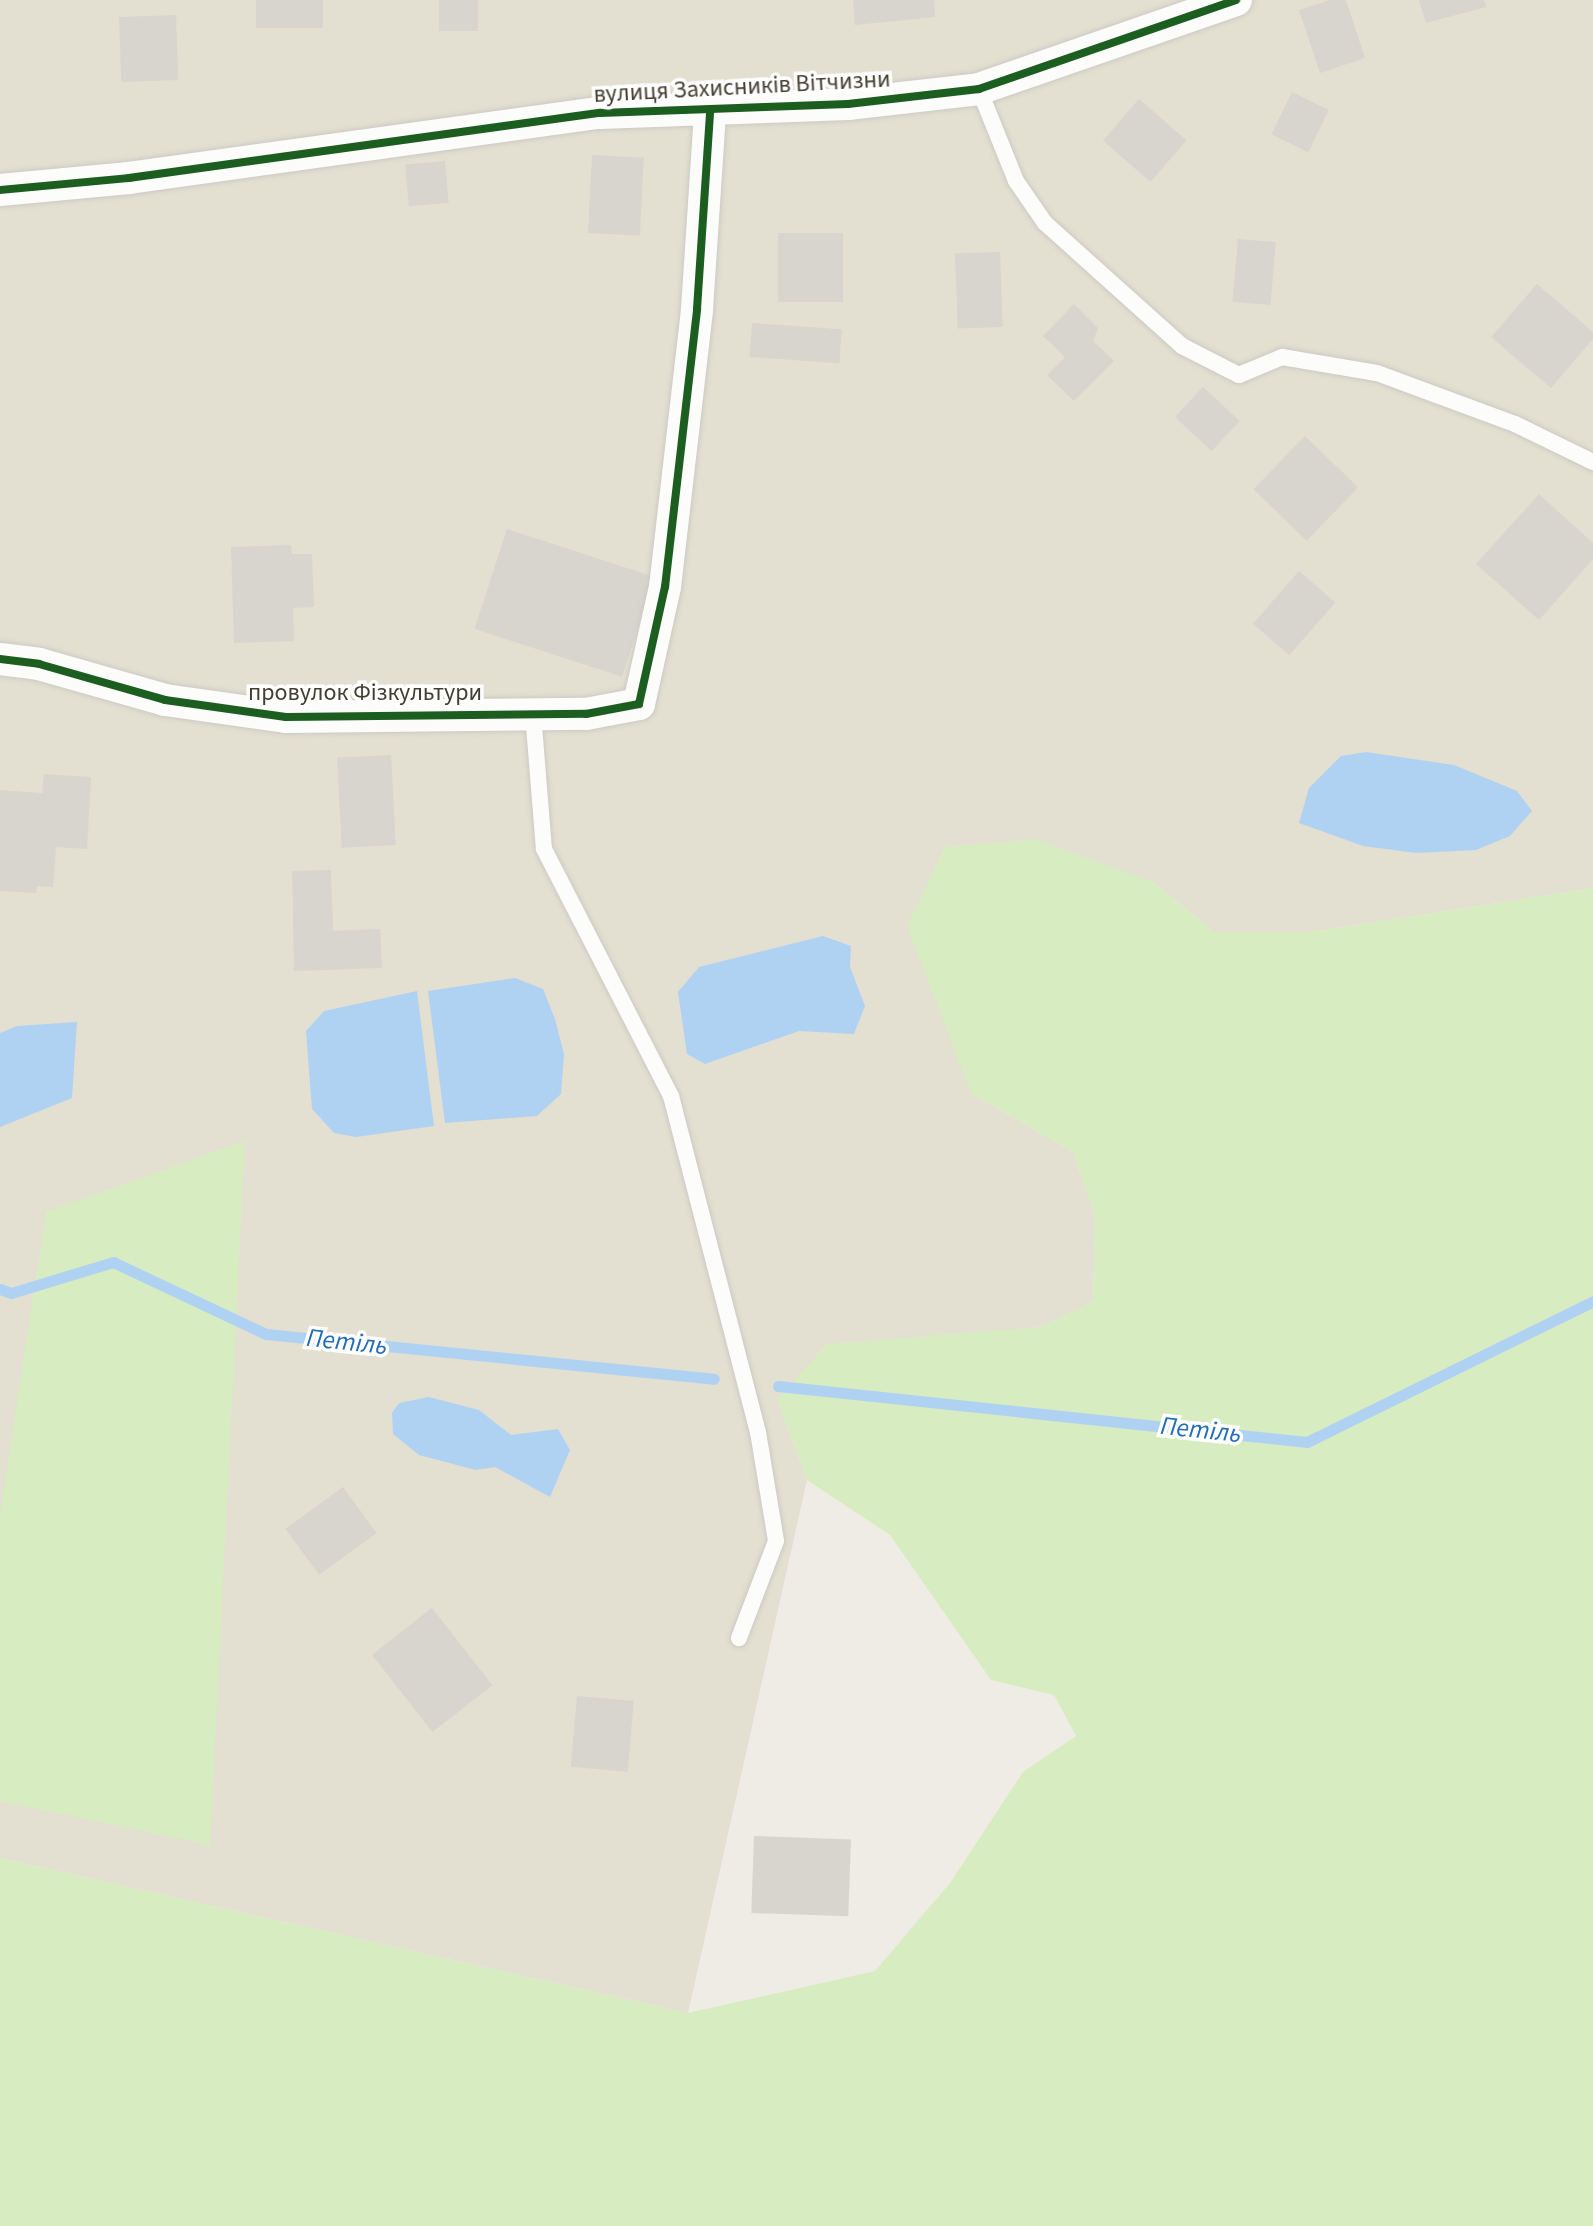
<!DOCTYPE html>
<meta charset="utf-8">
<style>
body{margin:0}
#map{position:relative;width:1593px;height:2226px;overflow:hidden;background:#eeece5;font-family:"Source Sans 3",sans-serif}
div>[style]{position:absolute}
.residential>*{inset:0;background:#e3dfd1}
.green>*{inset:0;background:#d8ecc2}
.water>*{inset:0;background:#b0d2f2}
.stream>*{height:11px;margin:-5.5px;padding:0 5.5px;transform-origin:5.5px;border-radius:5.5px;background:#b0d2f2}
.building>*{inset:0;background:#d7d5cd;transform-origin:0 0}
.roads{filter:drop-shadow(0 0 2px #cccac3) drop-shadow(0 0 2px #cccac3)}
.lane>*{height:16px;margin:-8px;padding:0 8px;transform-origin:8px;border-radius:8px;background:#fcfcfb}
.street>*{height:32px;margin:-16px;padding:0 16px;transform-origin:16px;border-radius:16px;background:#fcfcfb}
.cycleway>*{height:8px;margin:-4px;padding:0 4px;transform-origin:4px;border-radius:4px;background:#1b5e20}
span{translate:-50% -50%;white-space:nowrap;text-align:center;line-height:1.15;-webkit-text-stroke:7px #fff;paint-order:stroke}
.street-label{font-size:24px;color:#443e31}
.water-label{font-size:26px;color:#226cb9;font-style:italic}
</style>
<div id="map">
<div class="residential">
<i style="clip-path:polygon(0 0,1593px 0,1593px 888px,1311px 932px,1214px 932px,1153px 882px,971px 1093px,1073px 1152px,1095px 1216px,1093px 1302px,1041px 1327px,949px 1338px,777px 1399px,807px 1480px,688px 2013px,0 1858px)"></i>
</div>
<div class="green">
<i style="clip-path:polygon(1035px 839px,1153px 882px,1214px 932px,1311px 932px,1593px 888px,1593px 2226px,0 2226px,0 1858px,688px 2013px,875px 1971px,950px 1883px,1023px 1772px,1076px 1736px,1054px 1695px,991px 1680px,890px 1535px,807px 1480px,777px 1399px,827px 1344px,1041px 1327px,1093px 1302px,1095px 1216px,1073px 1152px,971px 1093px,907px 926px,945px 847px)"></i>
<i style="clip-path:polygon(245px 1141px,210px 1845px,0 1801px,0 1515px,46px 1212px)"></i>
</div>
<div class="water">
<i style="clip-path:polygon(1366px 752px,1454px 765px,1517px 791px,1532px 811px,1510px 836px,1476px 850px,1416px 853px,1363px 846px,1299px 823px,1309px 788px,1341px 756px)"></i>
<i style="clip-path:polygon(823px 936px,851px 946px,850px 967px,865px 1006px,854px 1034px,799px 1031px,705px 1064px,687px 1054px,678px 992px,699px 967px)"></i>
<i style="clip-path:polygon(515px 978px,543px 989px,555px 1019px,564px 1054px,561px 1094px,537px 1116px,445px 1123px,428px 991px)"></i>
<i style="clip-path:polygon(417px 991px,434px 1126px,356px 1137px,334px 1133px,312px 1109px,306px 1031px,324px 1011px)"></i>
<i style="clip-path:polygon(77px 1022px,72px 1098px,0 1127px,0 1033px,17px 1026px)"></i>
<i style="clip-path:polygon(429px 1397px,479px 1410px,511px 1435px,558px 1429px,570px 1450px,550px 1497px,495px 1467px,476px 1470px,419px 1455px,393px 1434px,392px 1413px,399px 1403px)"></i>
</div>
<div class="stream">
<i style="left:0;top:1289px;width:12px;rotate:20deg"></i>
<i style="left:11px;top:1293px;width:107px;rotate:-16.9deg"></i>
<i style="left:113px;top:1262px;width:169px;rotate:25.2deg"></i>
<i style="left:266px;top:1334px;width:450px;rotate:5.7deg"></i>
<i style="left:778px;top:1386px;width:532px;rotate:6.04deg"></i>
<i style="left:1307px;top:1442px;width:319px;rotate:-26.2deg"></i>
</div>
<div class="building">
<i style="left:256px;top:0;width:67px;height:28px"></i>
<i style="left:439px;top:0;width:39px;height:31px"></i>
<i style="clip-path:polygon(853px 0,934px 0,935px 17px,855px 25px)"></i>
<i style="clip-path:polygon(1330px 0,1346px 0,1365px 58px,1320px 73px,1299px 10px)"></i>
<i style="clip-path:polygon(1419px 0,1484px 0,1486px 7px,1426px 23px)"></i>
<i style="left:176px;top:15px;width:65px;height:57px;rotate:88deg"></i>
<i style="left:1292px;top:92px;width:41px;height:47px;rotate:26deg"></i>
<i style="left:1139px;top:99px;width:63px;height:55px;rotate:41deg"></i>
<i style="left:592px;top:155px;width:52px;height:78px;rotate:3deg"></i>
<i style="left:445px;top:161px;width:42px;height:40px;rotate:85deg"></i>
<i style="left:778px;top:233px;width:65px;height:69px"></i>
<i style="left:1238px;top:239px;width:38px;height:63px;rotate:5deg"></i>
<i style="left:1000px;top:252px;width:75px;height:45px;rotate:88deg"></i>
<i style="clip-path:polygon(1537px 284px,1593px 332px,1593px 339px,1551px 388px,1491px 337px)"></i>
<i style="clip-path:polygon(1074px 304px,1098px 328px,1093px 341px,1114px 361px,1074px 401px,1047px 375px,1065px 357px,1043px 336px)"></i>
<i style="left:752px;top:323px;width:90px;height:34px;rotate:4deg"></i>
<i style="left:1203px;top:387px;width:50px;height:41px;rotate:43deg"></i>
<i style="left:1305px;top:436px;width:74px;height:74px;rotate:44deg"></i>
<i style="clip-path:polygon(1539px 494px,1593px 543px,1593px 559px,1539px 620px,1476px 564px)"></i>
<i style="left:507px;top:529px;width:155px;height:105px;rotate:18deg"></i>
<i style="clip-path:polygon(291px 545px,292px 554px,312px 554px,314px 607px,293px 608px,294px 641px,234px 643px,231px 547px)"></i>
<i style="left:1299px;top:571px;width:48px;height:70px;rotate:41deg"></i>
<i style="left:391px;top:755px;width:90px;height:54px;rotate:87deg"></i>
<i style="clip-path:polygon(44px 774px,91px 777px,87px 849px,56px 847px,53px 887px,37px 886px,36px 893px,0 891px,0 790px,42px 793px)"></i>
<i style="clip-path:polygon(331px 870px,333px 931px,380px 929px,382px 968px,294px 971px,292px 871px)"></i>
<i style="left:343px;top:1487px;width:57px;height:71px;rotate:54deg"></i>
<i style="left:432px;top:1608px;width:98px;height:76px;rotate:52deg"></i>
<i style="left:577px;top:1696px;width:57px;height:71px;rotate:5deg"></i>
<i style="left:754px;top:1836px;width:97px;height:77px;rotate:2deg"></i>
</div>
<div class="roads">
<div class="lane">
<i style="left:979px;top:89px;width:99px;rotate:68.1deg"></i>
<i style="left:1016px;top:181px;width:51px;rotate:55.4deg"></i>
<i style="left:1045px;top:223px;width:184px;rotate:41.9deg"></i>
<i style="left:1182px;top:346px;width:64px;rotate:27deg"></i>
<i style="left:1239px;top:375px;width:47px;rotate:-22.7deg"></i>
<i style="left:1282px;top:357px;width:96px;rotate:9.6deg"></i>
<i style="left:1377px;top:373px;width:147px;rotate:20.3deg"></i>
<i style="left:1515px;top:424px;width:87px;rotate:26deg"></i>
<i style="left:533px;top:713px;width:136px;rotate:85.4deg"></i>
<i style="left:544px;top:849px;width:278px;rotate:62.8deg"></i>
<i style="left:671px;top:1096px;width:347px;rotate:75.5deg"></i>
<i style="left:758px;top:1432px;width:110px;rotate:80.6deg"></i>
<i style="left:776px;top:1541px;width:104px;rotate:110.9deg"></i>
</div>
<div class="street">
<i style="left:0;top:190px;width:130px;rotate:-5.3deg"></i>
<i style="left:129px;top:178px;width:475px;rotate:-7.9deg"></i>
<i style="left:600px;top:113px;width:248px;rotate:-2.1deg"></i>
<i style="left:848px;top:104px;width:132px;rotate:-6.5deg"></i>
<i style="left:979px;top:89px;width:272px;rotate:-19.1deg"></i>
<i style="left:0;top:659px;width:39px;rotate:7deg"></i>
<i style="left:39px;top:664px;width:131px;rotate:15.9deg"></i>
<i style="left:165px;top:700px;width:122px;rotate:8deg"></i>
<i style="left:286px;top:717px;width:300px;rotate:-0.6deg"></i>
<i style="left:586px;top:714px;width:54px;rotate:-10.7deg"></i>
<i style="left:639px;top:704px;width:120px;rotate:-77.5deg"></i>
<i style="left:665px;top:587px;width:280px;rotate:-83.4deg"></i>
<i style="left:697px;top:309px;width:198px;rotate:-86.2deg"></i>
</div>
</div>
<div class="cycleway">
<i style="left:0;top:190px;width:130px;rotate:-5.3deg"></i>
<i style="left:129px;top:178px;width:475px;rotate:-7.9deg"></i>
<i style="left:600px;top:113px;width:248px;rotate:-2.1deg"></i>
<i style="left:848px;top:104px;width:132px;rotate:-6.5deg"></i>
<i style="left:979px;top:89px;width:272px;rotate:-19.1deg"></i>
<i style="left:0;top:659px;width:39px;rotate:7deg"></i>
<i style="left:39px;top:664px;width:131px;rotate:15.9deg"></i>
<i style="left:165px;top:700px;width:122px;rotate:8deg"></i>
<i style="left:286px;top:717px;width:300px;rotate:-0.6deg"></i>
<i style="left:586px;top:714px;width:54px;rotate:-10.7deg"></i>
<i style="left:639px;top:704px;width:120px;rotate:-77.5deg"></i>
<i style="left:665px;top:587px;width:280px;rotate:-83.4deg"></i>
<i style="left:697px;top:309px;width:198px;rotate:-86.2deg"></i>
</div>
<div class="street-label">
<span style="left:742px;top:87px;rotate:-3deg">вулиця Захисників Вітчизни</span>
<span style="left:365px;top:693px">провулок Фізкультури</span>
</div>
<div class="water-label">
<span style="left:347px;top:1342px;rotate:6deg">Петіль</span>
<span style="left:1201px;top:1430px;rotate:6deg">Петіль</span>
</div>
</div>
